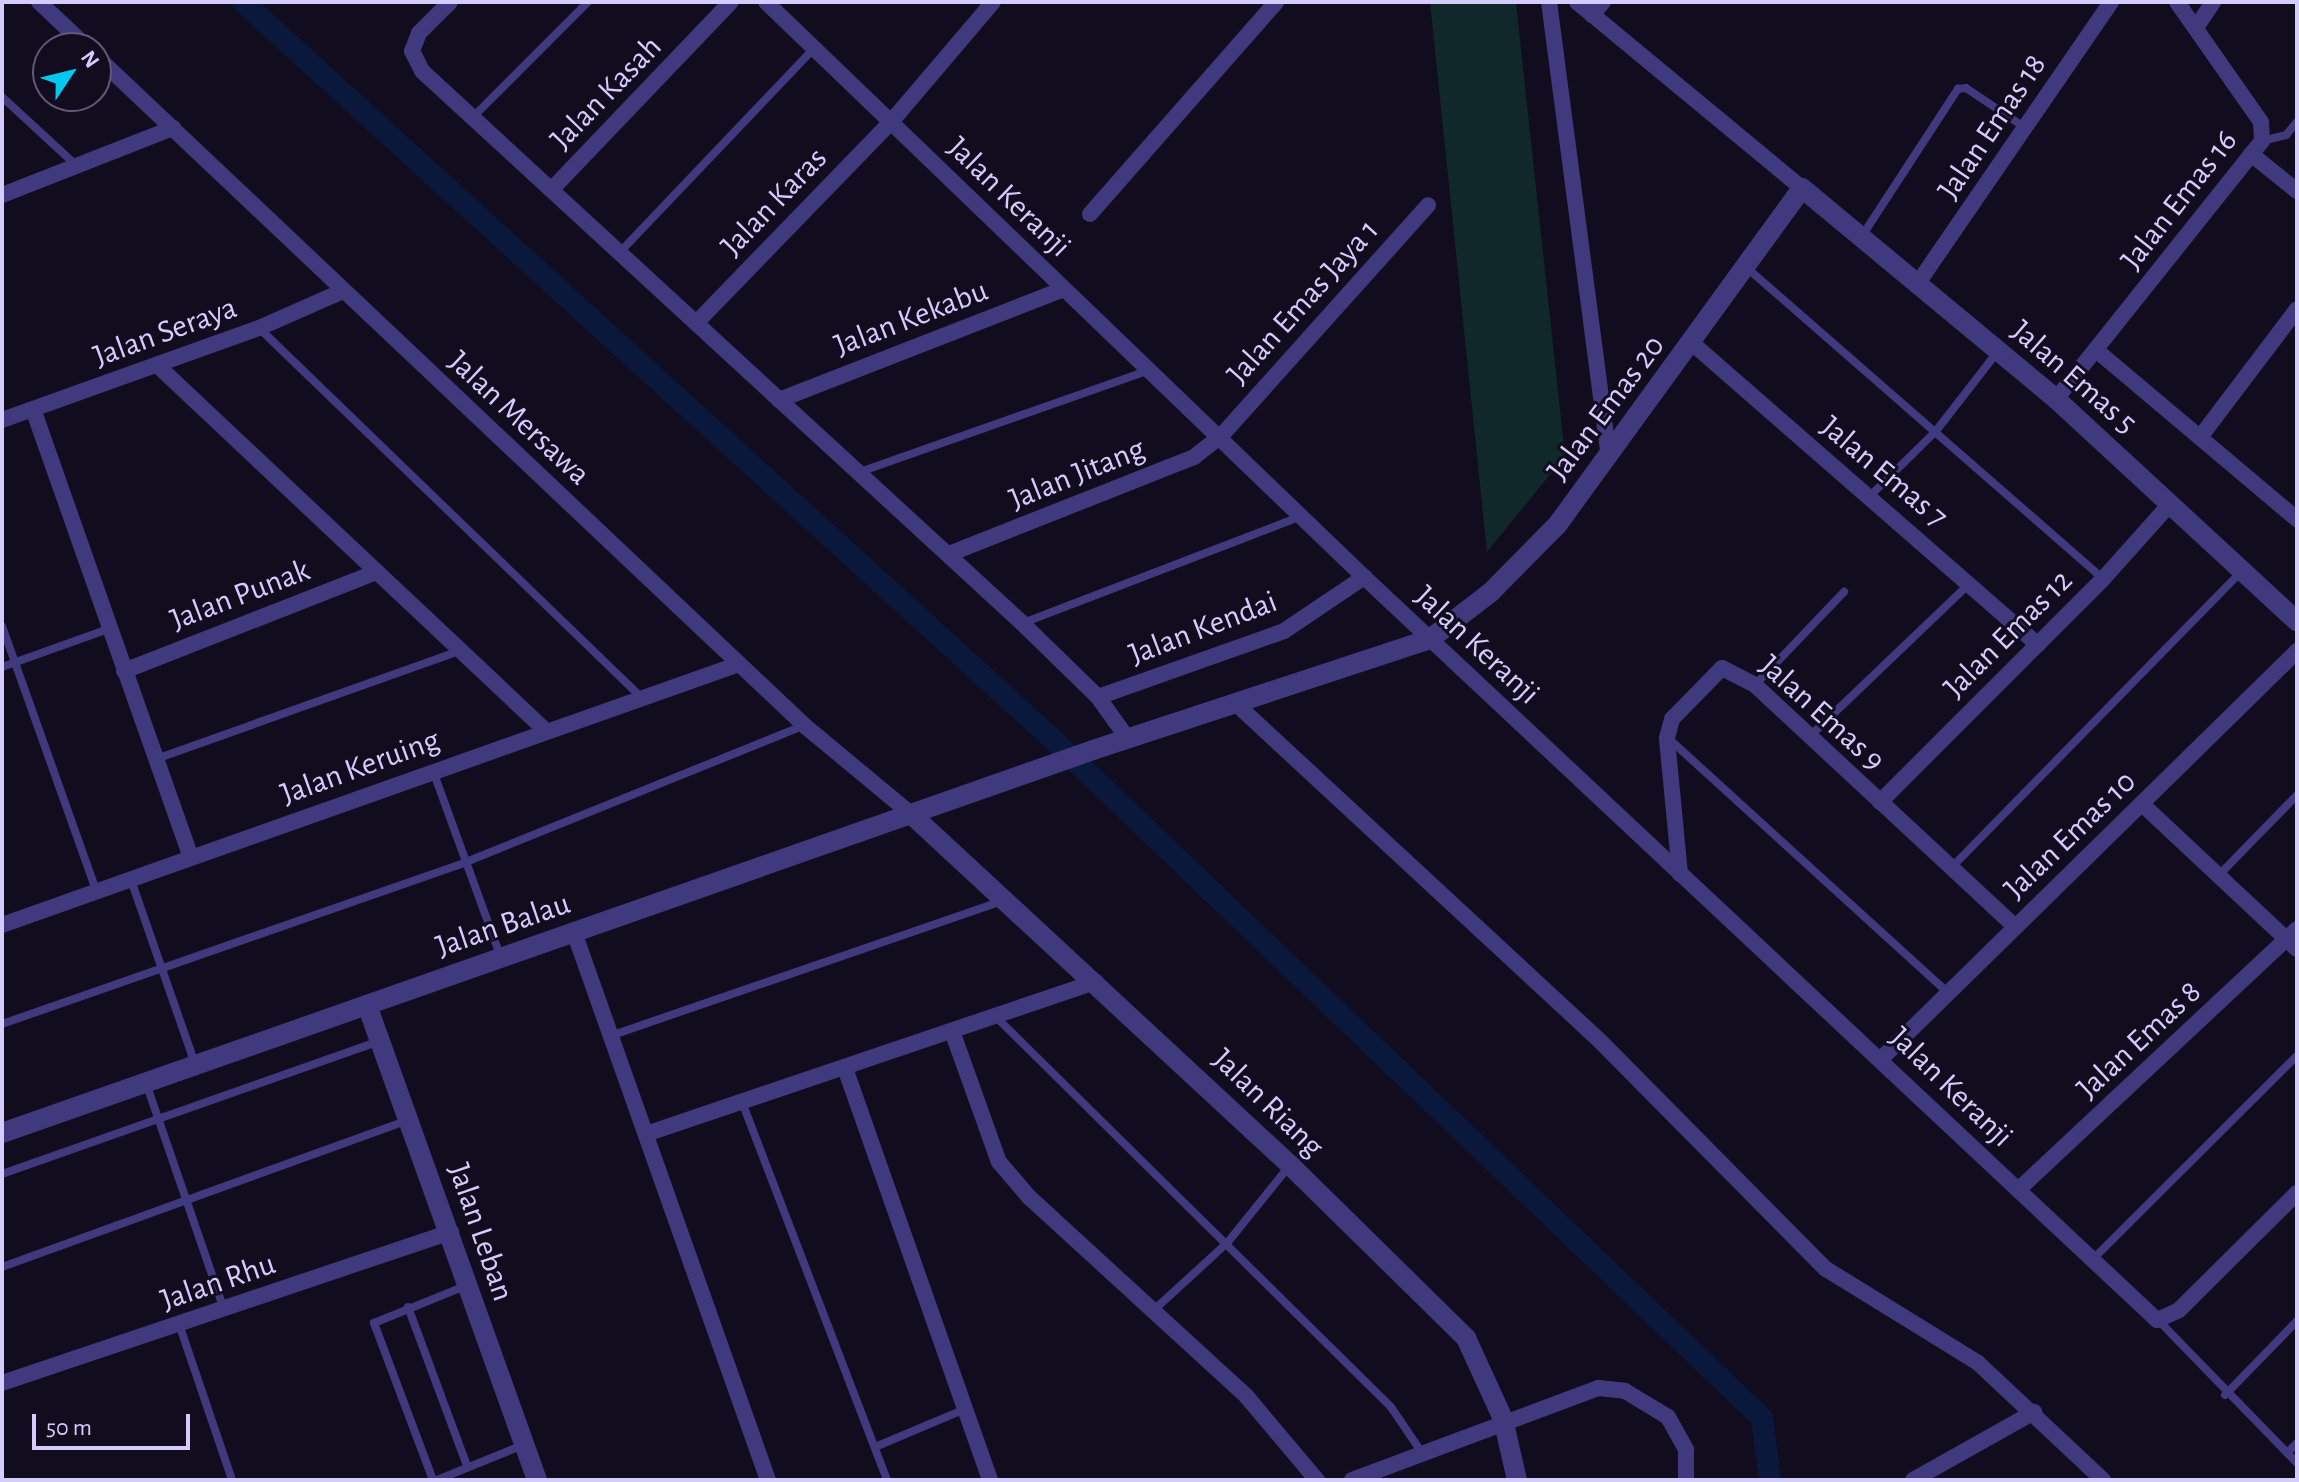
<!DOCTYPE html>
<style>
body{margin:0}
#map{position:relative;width:2299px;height:1482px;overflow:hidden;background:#110d1f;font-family:"Alegreya Sans",sans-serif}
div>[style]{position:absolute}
.green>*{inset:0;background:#102829}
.canal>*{height:22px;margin:-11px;padding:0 11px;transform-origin:11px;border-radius:11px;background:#0a183b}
.service>*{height:8px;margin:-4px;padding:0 4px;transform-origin:4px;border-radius:4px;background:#40397d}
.minor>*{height:16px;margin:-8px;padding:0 8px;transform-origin:8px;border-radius:8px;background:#40397d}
.tertiary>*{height:20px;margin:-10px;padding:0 10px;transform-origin:10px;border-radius:10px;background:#40397d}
span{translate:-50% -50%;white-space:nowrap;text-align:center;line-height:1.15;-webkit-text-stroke:6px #110d1f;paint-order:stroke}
.street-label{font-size:32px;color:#d5ccfe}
.frame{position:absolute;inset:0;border:4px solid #d5ccfe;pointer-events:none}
.north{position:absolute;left:32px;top:32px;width:80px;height:80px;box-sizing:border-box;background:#110d1f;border:2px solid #5f5978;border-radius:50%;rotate:55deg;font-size:22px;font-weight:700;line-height:32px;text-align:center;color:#d5ccfe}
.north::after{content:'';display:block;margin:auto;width:28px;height:36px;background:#05c8f1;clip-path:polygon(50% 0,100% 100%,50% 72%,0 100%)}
.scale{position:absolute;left:32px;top:1414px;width:158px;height:36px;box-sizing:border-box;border:4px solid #d5ccfe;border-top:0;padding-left:10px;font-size:24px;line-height:28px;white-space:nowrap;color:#d5ccfe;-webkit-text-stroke:6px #110d1f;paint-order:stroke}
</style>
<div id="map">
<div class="green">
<i style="clip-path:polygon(1430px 2px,1516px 3px,1565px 456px,1487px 552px)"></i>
</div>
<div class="canal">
<i style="left:243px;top:2px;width:1089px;rotate:42.32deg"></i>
<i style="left:1048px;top:735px;width:988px;rotate:43.73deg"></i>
<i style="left:1762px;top:1418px;width:63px;rotate:82.6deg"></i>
</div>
<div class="service">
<i style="left:2px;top:97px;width:100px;rotate:42.6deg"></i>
<i style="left:473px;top:117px;width:163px;rotate:-45deg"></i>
<i style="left:2262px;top:141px;width:25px;rotate:-14deg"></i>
<i style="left:2286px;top:135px;width:17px;rotate:-50deg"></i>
<i style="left:1862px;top:236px;width:176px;rotate:-56.9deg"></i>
<i style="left:1958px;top:89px;width:8px;rotate:-7deg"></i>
<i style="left:1966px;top:88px;width:70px;rotate:33.9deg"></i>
<i style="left:621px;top:251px;width:280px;rotate:-46.4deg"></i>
<i style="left:1747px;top:268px;width:473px;rotate:41.1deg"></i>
<i style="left:260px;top:329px;width:528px;rotate:44deg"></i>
<i style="left:857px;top:473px;width:311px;rotate:-19.4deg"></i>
<i style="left:1869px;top:497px;width:94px;rotate:-44.6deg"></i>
<i style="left:1936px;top:431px;width:101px;rotate:-52.2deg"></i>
<i style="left:1023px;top:623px;width:299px;rotate:-21deg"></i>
<i style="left:2px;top:626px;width:280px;rotate:70.4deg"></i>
<i style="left:2px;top:667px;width:113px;rotate:-19.7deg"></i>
<i style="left:1755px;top:685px;width:129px;rotate:-46.3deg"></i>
<i style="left:1809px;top:737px;width:223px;rotate:-43.7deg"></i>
<i style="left:1668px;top:738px;width:379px;rotate:42.3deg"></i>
<i style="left:156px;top:759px;width:322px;rotate:-19.6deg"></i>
<i style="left:433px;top:771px;width:199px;rotate:70deg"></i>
<i style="left:1952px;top:867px;width:414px;rotate:-45.6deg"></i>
<i style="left:2220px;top:874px;width:110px;rotate:-45.7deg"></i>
<i style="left:131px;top:880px;width:195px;rotate:70.8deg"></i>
<i style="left:996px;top:1017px;width:555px;rotate:44.64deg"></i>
<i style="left:1391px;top:1407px;width:55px;rotate:56deg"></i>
<i style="left:2px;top:1024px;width:491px;rotate:-19.2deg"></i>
<i style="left:466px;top:862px;width:363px;rotate:-22deg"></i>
<i style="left:610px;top:1036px;width:414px;rotate:-19deg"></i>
<i style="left:146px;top:1083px;width:239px;rotate:71deg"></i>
<i style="left:742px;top:1102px;width:405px;rotate:69deg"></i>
<i style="left:2px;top:1174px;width:400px;rotate:-19.4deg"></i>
<i style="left:2093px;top:1259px;width:288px;rotate:-44.9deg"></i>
<i style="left:2px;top:1267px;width:430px;rotate:-19.9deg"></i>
<i style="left:408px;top:1307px;width:170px;rotate:69.6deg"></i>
<i style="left:1155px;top:1309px;width:99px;rotate:-42.5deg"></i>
<i style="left:1228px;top:1242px;width:97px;rotate:-51.2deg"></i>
<i style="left:2158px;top:1320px;width:199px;rotate:45.8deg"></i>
<i style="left:179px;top:1324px;width:165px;rotate:71.2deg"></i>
<i style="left:2225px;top:1395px;width:103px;rotate:-45.8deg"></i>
<i style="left:875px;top:1447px;width:95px;rotate:-22.8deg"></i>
<i style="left:2287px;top:1453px;width:14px;rotate:-45deg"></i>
<i style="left:433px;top:1480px;width:168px;rotate:-110.6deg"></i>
<i style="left:374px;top:1323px;width:98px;rotate:-22.1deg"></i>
<i style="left:437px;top:1480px;width:93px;rotate:-22.1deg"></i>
</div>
<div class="minor">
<i style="left:39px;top:2px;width:67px;rotate:43.2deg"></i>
<i style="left:450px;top:2px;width:44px;rotate:135deg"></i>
<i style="left:419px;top:33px;width:19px;rotate:111deg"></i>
<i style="left:412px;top:51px;width:22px;rotate:63deg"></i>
<i style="left:422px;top:71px;width:815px;rotate:42.61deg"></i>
<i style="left:1022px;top:623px;width:106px;rotate:44.2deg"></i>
<i style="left:1098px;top:697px;width:52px;rotate:54.5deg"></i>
<i style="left:766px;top:2px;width:830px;rotate:43.88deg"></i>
<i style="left:1364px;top:577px;width:1087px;rotate:43.14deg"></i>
<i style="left:2157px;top:1320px;width:24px;rotate:-24deg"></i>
<i style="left:2179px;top:1310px;width:166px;rotate:-44.8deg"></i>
<i style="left:1549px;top:2px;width:454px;rotate:82.5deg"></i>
<i style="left:1577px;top:2px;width:292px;rotate:39.6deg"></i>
<i style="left:1592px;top:15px;width:17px;rotate:-50deg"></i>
<i style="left:2197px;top:26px;width:29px;rotate:-56deg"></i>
<i style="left:96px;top:56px;width:975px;rotate:43.38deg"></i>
<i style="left:805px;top:726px;width:138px;rotate:39.7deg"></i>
<i style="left:2251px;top:154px;width:59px;rotate:38.8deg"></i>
<i style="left:554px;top:187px;width:256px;rotate:-46.3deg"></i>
<i style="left:2px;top:195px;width:184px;rotate:-21.4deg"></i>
<i style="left:1090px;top:214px;width:282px;rotate:-48.7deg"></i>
<i style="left:1918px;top:283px;width:341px;rotate:-55.5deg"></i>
<i style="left:698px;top:321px;width:277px;rotate:-45.9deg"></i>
<i style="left:891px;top:122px;width:157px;rotate:-49.6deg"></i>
<i style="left:1692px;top:343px;width:459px;rotate:41.1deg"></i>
<i style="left:2096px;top:350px;width:263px;rotate:40.1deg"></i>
<i style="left:157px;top:365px;width:533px;rotate:43.25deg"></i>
<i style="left:2056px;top:399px;width:330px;rotate:-51.4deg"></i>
<i style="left:2262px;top:141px;width:19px;rotate:-93deg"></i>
<i style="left:2261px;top:122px;width:146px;rotate:-125deg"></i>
<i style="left:779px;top:400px;width:305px;rotate:-21.3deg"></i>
<i style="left:33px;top:409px;width:475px;rotate:70.6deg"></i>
<i style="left:2px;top:420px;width:273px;rotate:-19.7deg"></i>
<i style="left:259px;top:328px;width:92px;rotate:-23.8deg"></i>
<i style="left:2201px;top:436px;width:159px;rotate:-52.9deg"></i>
<i style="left:949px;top:554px;width:264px;rotate:-21.6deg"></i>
<i style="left:1194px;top:457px;width:34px;rotate:-38deg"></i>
<i style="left:1221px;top:436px;width:310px;rotate:-48.1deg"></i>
<i style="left:124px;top:671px;width:271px;rotate:-21.4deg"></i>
<i style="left:1098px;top:697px;width:197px;rotate:-19.5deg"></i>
<i style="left:1284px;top:631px;width:97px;rotate:-34deg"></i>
<i style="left:1234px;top:702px;width:499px;rotate:42.8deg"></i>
<i style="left:1600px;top:1041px;width:321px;rotate:45.3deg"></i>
<i style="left:1826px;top:1269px;width:179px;rotate:31.7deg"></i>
<i style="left:1978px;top:1363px;width:171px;rotate:43.1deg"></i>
<i style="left:1880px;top:802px;width:315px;rotate:-45deg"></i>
<i style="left:2103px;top:579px;width:102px;rotate:-48.2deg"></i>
<i style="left:2142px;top:804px;width:212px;rotate:43.1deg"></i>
<i style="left:1680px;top:874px;width:137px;rotate:-95.5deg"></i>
<i style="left:1667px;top:738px;width:20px;rotate:-75deg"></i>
<i style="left:1672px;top:719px;width:71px;rotate:-45.6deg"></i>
<i style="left:1722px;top:668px;width:37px;rotate:27deg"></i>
<i style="left:1755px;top:685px;width:355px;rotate:42.9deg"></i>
<i style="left:2px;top:925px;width:782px;rotate:-19.5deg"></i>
<i style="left:574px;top:932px;width:581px;rotate:70.51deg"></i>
<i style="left:952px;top:1031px;width:139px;rotate:70.3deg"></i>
<i style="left:999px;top:1162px;width:46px;rotate:49.4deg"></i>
<i style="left:1029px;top:1197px;width:296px;rotate:42.5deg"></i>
<i style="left:1247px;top:1397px;width:109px;rotate:49.9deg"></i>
<i style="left:1881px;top:1059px;width:583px;rotate:-44.44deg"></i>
<i style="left:845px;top:1068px;width:437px;rotate:70.6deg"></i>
<i style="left:646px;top:1134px;width:475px;rotate:-18.7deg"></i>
<i style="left:2018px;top:1190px;width:382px;rotate:-43.1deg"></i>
<i style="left:2px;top:1383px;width:474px;rotate:-18.6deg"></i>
<i style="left:1352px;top:1480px;width:263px;rotate:-20.5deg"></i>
<i style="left:1598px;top:1388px;width:27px;rotate:6deg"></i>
<i style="left:1625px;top:1391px;width:50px;rotate:31.2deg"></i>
<i style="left:1668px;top:1417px;width:38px;rotate:61deg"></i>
<i style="left:1686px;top:1450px;width:30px;rotate:90deg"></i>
<i style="left:1913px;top:1480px;width:139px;rotate:-29.3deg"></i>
</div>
<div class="tertiary">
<i style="left:911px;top:814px;width:517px;rotate:42.8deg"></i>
<i style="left:1290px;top:1165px;width:247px;rotate:44.5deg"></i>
<i style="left:1466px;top:1338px;width:89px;rotate:65.4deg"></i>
<i style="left:1503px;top:1419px;width:63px;rotate:77.1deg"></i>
<i style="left:367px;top:1005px;width:505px;rotate:70.31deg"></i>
<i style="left:2px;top:1133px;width:1156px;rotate:-19.34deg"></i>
<i style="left:1093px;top:750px;width:355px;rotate:-18.2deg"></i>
<i style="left:1430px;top:639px;width:77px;rotate:-37.6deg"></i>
<i style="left:1491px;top:592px;width:95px;rotate:-45.4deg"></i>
<i style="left:1558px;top:524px;width:415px;rotate:-54deg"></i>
<i style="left:1802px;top:188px;width:330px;rotate:39.7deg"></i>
<i style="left:2056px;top:399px;width:328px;rotate:42.7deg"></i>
</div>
<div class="street-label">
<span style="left:606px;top:93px;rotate:-46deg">Jalan Kasah</span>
<span style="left:1992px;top:127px;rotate:-56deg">Jalan Emas 18</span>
<span style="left:1009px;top:197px;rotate:44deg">Jalan Keranji</span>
<span style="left:2179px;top:200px;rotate:-52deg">Jalan Emas 16</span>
<span style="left:774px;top:202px;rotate:-46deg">Jalan Karas</span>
<span style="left:1303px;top:302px;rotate:-48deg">Jalan Emas Jaya 1</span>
<span style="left:911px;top:318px;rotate:-21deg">Jalan Kekabu</span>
<span style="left:165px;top:332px;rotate:-20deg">Jalan Seraya</span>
<span style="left:2074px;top:377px;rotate:41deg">Jalan Emas 5</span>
<span style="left:1606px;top:408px;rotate:-53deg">Jalan Emas 20</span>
<span style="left:519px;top:418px;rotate:43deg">Jalan Mersawa</span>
<span style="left:1884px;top:472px;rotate:40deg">Jalan Emas 7</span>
<span style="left:1077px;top:474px;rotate:-22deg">Jalan Jitang</span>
<span style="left:240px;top:595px;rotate:-21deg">Jalan Punak</span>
<span style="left:1203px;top:628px;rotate:-21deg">Jalan Kendai</span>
<span style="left:2008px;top:634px;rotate:-45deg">Jalan Emas 12</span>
<span style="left:1477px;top:645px;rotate:43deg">Jalan Keranji</span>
<span style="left:1822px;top:713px;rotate:42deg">Jalan Emas 9</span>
<span style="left:360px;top:767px;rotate:-20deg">Jalan Keruing</span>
<span style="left:2070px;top:835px;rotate:-44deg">Jalan Emas 10</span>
<span style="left:503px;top:925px;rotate:-19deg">Jalan Balau</span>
<span style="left:2139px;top:1040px;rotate:-43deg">Jalan Emas 8</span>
<span style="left:1951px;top:1087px;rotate:44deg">Jalan Keranji</span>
<span style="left:1268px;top:1103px;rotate:44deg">Jalan Riang</span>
<span style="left:481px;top:1232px;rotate:71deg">Jalan Leban</span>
<span style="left:218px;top:1282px;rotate:-19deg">Jalan Rhu</span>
</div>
<div class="frame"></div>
<div class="north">N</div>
<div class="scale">50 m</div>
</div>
